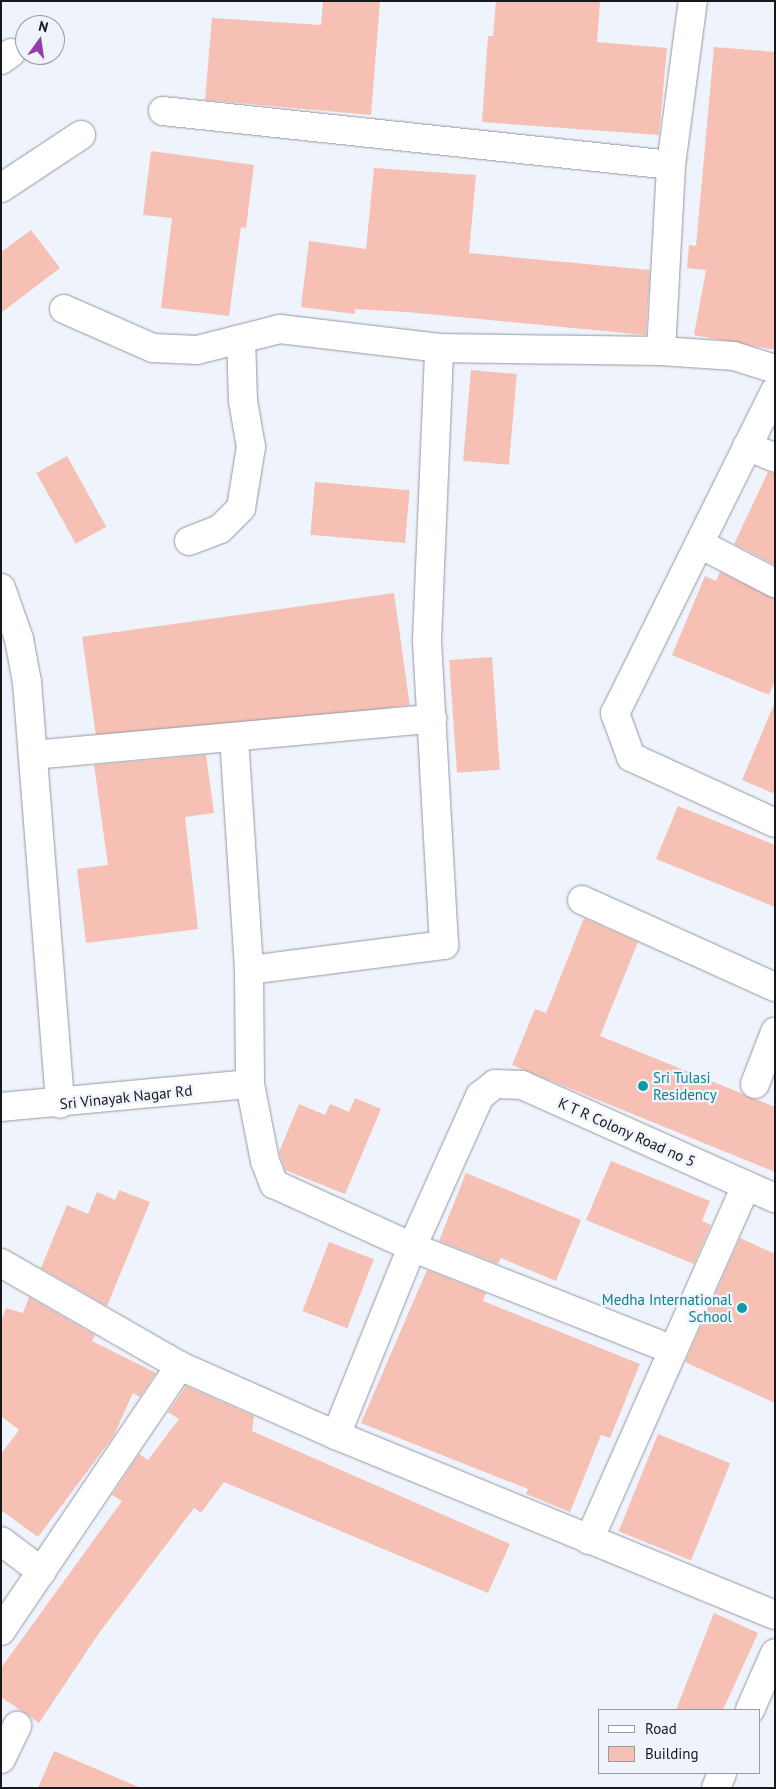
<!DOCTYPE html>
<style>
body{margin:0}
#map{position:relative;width:776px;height:1789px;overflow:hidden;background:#eef3fc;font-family:"PT Sans",sans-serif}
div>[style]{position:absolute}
.building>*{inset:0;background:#f6c1b4;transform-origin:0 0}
.roads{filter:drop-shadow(0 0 1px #9498a0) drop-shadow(0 0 1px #9498a0)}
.minor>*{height:28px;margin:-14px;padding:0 14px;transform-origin:14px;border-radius:14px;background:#fff}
.dots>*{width:14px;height:14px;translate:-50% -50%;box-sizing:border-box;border:2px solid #eef3fc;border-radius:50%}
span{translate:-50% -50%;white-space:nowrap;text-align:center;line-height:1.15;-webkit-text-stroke:4.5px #eef3fc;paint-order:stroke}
.culture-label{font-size:15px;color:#0d838f}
.left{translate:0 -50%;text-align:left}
.right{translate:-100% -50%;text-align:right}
.street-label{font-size:15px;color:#17181b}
.frame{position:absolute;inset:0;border:2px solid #17181b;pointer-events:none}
.legend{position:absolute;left:598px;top:1709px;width:162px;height:65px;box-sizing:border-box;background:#eef3fc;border:1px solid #989ba2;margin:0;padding:6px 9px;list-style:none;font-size:15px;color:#17181b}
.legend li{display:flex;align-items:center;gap:10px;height:25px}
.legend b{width:25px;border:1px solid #989ba2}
.north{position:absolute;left:15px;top:15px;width:50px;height:50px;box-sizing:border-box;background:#eef3fc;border:1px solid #989ba2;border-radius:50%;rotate:14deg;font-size:14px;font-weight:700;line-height:20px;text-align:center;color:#17181b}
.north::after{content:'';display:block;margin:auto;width:18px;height:22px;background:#933eac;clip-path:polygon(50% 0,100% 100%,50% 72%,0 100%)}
</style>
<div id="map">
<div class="building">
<i style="clip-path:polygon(323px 1px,380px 1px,371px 115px,205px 100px,212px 18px,321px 25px)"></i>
<i style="clip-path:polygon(496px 1px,600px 1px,597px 42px,667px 48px,659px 135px,482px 122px,488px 36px,493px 36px)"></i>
<i style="clip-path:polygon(714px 47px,775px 52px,775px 350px,694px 335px,706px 270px,687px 268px,689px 245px,696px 246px)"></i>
<i style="clip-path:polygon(151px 151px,254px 165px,246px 228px,241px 227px,229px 316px,161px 308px,172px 218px,143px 215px)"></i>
<i style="clip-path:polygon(374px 168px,476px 175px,469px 253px,650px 270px,646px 335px,407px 312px,355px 309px,355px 314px,301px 307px,309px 241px,366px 249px)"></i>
<i style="clip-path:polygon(31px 230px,60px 268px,1px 313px,1px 252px)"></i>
<i style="left:471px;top:370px;width:46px;height:91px;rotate:5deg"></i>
<i style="left:67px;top:456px;width:81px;height:35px;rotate:61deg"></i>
<i style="clip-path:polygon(768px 472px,775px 473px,775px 565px,734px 544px)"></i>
<i style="left:315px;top:482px;width:95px;height:53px;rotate:5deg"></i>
<i style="clip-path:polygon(720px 572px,775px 598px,775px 681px,769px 695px,672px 655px,705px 576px,716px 581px)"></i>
<i style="left:394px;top:593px;width:113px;height:315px;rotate:82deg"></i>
<i style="left:492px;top:657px;width:113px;height:43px;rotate:86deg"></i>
<i style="clip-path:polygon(775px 702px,775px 794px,742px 780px)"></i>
<i style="clip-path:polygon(206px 755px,214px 813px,185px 817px,198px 929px,86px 943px,77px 869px,108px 865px,94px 765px)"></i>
<i style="clip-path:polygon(678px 806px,775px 845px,775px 907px,656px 859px)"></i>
<i style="clip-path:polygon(584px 918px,638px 942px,600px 1036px,775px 1107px,775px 1172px,512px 1065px,535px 1009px,546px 1013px)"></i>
<i style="clip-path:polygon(355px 1098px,381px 1109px,345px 1194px,285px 1170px,279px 1152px,299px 1104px,325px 1115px,330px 1104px,349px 1112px)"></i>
<i style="clip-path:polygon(611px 1161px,710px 1201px,702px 1221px,711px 1225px,694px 1264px,586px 1220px)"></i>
<i style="clip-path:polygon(466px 1173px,581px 1220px,556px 1281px,501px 1258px,498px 1264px,439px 1241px)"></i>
<i style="clip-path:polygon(119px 1190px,150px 1202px,107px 1306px,41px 1268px,67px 1205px,88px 1214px,97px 1192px,115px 1200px)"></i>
<i style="clip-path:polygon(740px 1238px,775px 1254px,775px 1403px,685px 1362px)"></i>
<i style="left:329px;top:1242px;width:48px;height:74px;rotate:21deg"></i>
<i style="clip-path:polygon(427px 1270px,486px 1293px,483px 1301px,640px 1364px,610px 1438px,601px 1435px,570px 1512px,526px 1494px,528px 1489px,361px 1423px)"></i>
<i style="clip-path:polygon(29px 1297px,95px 1335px,92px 1341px,156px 1373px,140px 1397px,133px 1393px,113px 1437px,38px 1537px,1px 1510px,1px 1454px,19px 1430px,1px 1416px,1px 1322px,6px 1308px,23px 1313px)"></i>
<i style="clip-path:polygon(186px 1386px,254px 1416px,252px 1431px,510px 1544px,488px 1593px,224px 1482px,201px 1513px,194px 1508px,99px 1633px,39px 1723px,1px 1697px,1px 1668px,122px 1501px,112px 1495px,139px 1454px,148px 1460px,179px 1419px,168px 1412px)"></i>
<i style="left:658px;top:1434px;width:78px;height:105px;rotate:22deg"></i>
<i style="clip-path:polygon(714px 1613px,758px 1633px,723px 1710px,676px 1710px)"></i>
<i style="clip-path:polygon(54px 1751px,141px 1788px,38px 1788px)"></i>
</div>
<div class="roads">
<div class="minor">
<i style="left:1px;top:60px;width:12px;rotate:-35deg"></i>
<i style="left:163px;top:111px;width:511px;rotate:6.07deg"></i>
<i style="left:671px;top:165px;width:165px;rotate:-82.4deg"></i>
<i style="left:1px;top:188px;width:96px;rotate:-33.5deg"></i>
<i style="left:64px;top:309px;width:97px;rotate:23.7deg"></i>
<i style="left:153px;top:348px;width:44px;rotate:2.6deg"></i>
<i style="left:197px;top:350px;width:86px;rotate:-14.2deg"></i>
<i style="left:280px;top:329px;width:160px;rotate:6.8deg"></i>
<i style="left:439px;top:348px;width:222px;rotate:0.8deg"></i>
<i style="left:661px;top:351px;width:73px;rotate:3.9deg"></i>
<i style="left:734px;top:356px;width:43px;rotate:17.6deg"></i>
<i style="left:661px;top:351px;width:186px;rotate:-86.9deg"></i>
<i style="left:775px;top:391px;width:360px;rotate:116.4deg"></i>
<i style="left:615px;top:713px;width:47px;rotate:70deg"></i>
<i style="left:631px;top:757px;width:158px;rotate:24.6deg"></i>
<i style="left:747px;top:446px;width:30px;rotate:23deg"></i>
<i style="left:189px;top:541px;width:33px;rotate:-21deg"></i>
<i style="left:220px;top:529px;width:30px;rotate:-45deg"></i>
<i style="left:241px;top:508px;width:62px;rotate:-80.7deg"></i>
<i style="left:251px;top:447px;width:47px;rotate:-99.9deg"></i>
<i style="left:243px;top:401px;width:62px;rotate:-91.8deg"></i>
<i style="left:700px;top:544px;width:85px;rotate:27.5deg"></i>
<i style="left:1px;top:588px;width:54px;rotate:70.6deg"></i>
<i style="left:19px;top:639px;width:44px;rotate:79.5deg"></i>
<i style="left:27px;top:682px;width:423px;rotate:85.5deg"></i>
<i style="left:234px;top:737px;width:233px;rotate:86.3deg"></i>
<i style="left:249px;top:970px;width:197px;rotate:-7.3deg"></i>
<i style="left:444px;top:945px;width:305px;rotate:-93.2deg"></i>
<i style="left:427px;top:640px;width:292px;rotate:-87.6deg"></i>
<i style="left:33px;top:755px;width:401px;rotate:-5.2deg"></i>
<i style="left:582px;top:900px;width:212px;rotate:24.3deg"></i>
<i style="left:249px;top:970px;width:114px;rotate:89.5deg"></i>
<i style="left:250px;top:1084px;width:78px;rotate:79deg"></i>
<i style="left:265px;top:1161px;width:25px;rotate:69deg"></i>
<i style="left:274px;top:1184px;width:152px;rotate:24.5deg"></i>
<i style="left:412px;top:1247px;width:203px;rotate:112deg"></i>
<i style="left:755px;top:1084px;width:56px;rotate:-69deg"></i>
<i style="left:1px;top:1107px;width:250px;rotate:-5.3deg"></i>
<i style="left:1px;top:1263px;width:207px;rotate:29.9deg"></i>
<i style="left:180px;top:1366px;width:171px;rotate:23.9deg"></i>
<i style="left:336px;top:1435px;width:474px;rotate:22.3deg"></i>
<i style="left:673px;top:1350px;width:281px;rotate:-158.5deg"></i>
<i style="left:412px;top:1247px;width:166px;rotate:-65.8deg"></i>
<i style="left:480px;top:1096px;width:19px;rotate:-39deg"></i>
<i style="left:495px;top:1084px;width:27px;rotate:2deg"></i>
<i style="left:522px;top:1085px;width:277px;rotate:24.1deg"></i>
<i style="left:589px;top:1540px;width:388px;rotate:-66.1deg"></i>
<i style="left:1px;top:1541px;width:51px;rotate:37.1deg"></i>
<i style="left:1px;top:1631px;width:320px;rotate:-56deg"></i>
<i style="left:750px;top:1710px;width:62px;rotate:-66.3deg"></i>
<i style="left:1px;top:1759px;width:37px;rotate:-64deg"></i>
<i style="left:716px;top:1788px;width:16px;rotate:-68deg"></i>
</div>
</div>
<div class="dots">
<i style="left:643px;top:1086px;background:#0f9aa8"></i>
<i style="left:742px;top:1308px;background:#0f9aa8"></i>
</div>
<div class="culture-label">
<span class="left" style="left:653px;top:1086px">Sri Tulasi<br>Residency</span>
<span class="right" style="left:732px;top:1308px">Medha International<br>School</span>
</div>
<div class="street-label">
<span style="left:126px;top:1097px;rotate:-6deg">Sri Vinayak Nagar Rd</span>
<span style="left:627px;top:1132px;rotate:24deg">K T R Colony Road no 5</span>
</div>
<div class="frame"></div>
<ul class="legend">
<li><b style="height:6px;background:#fff"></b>Road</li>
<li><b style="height:14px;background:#f6c1b4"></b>Building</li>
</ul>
<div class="north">N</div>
</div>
